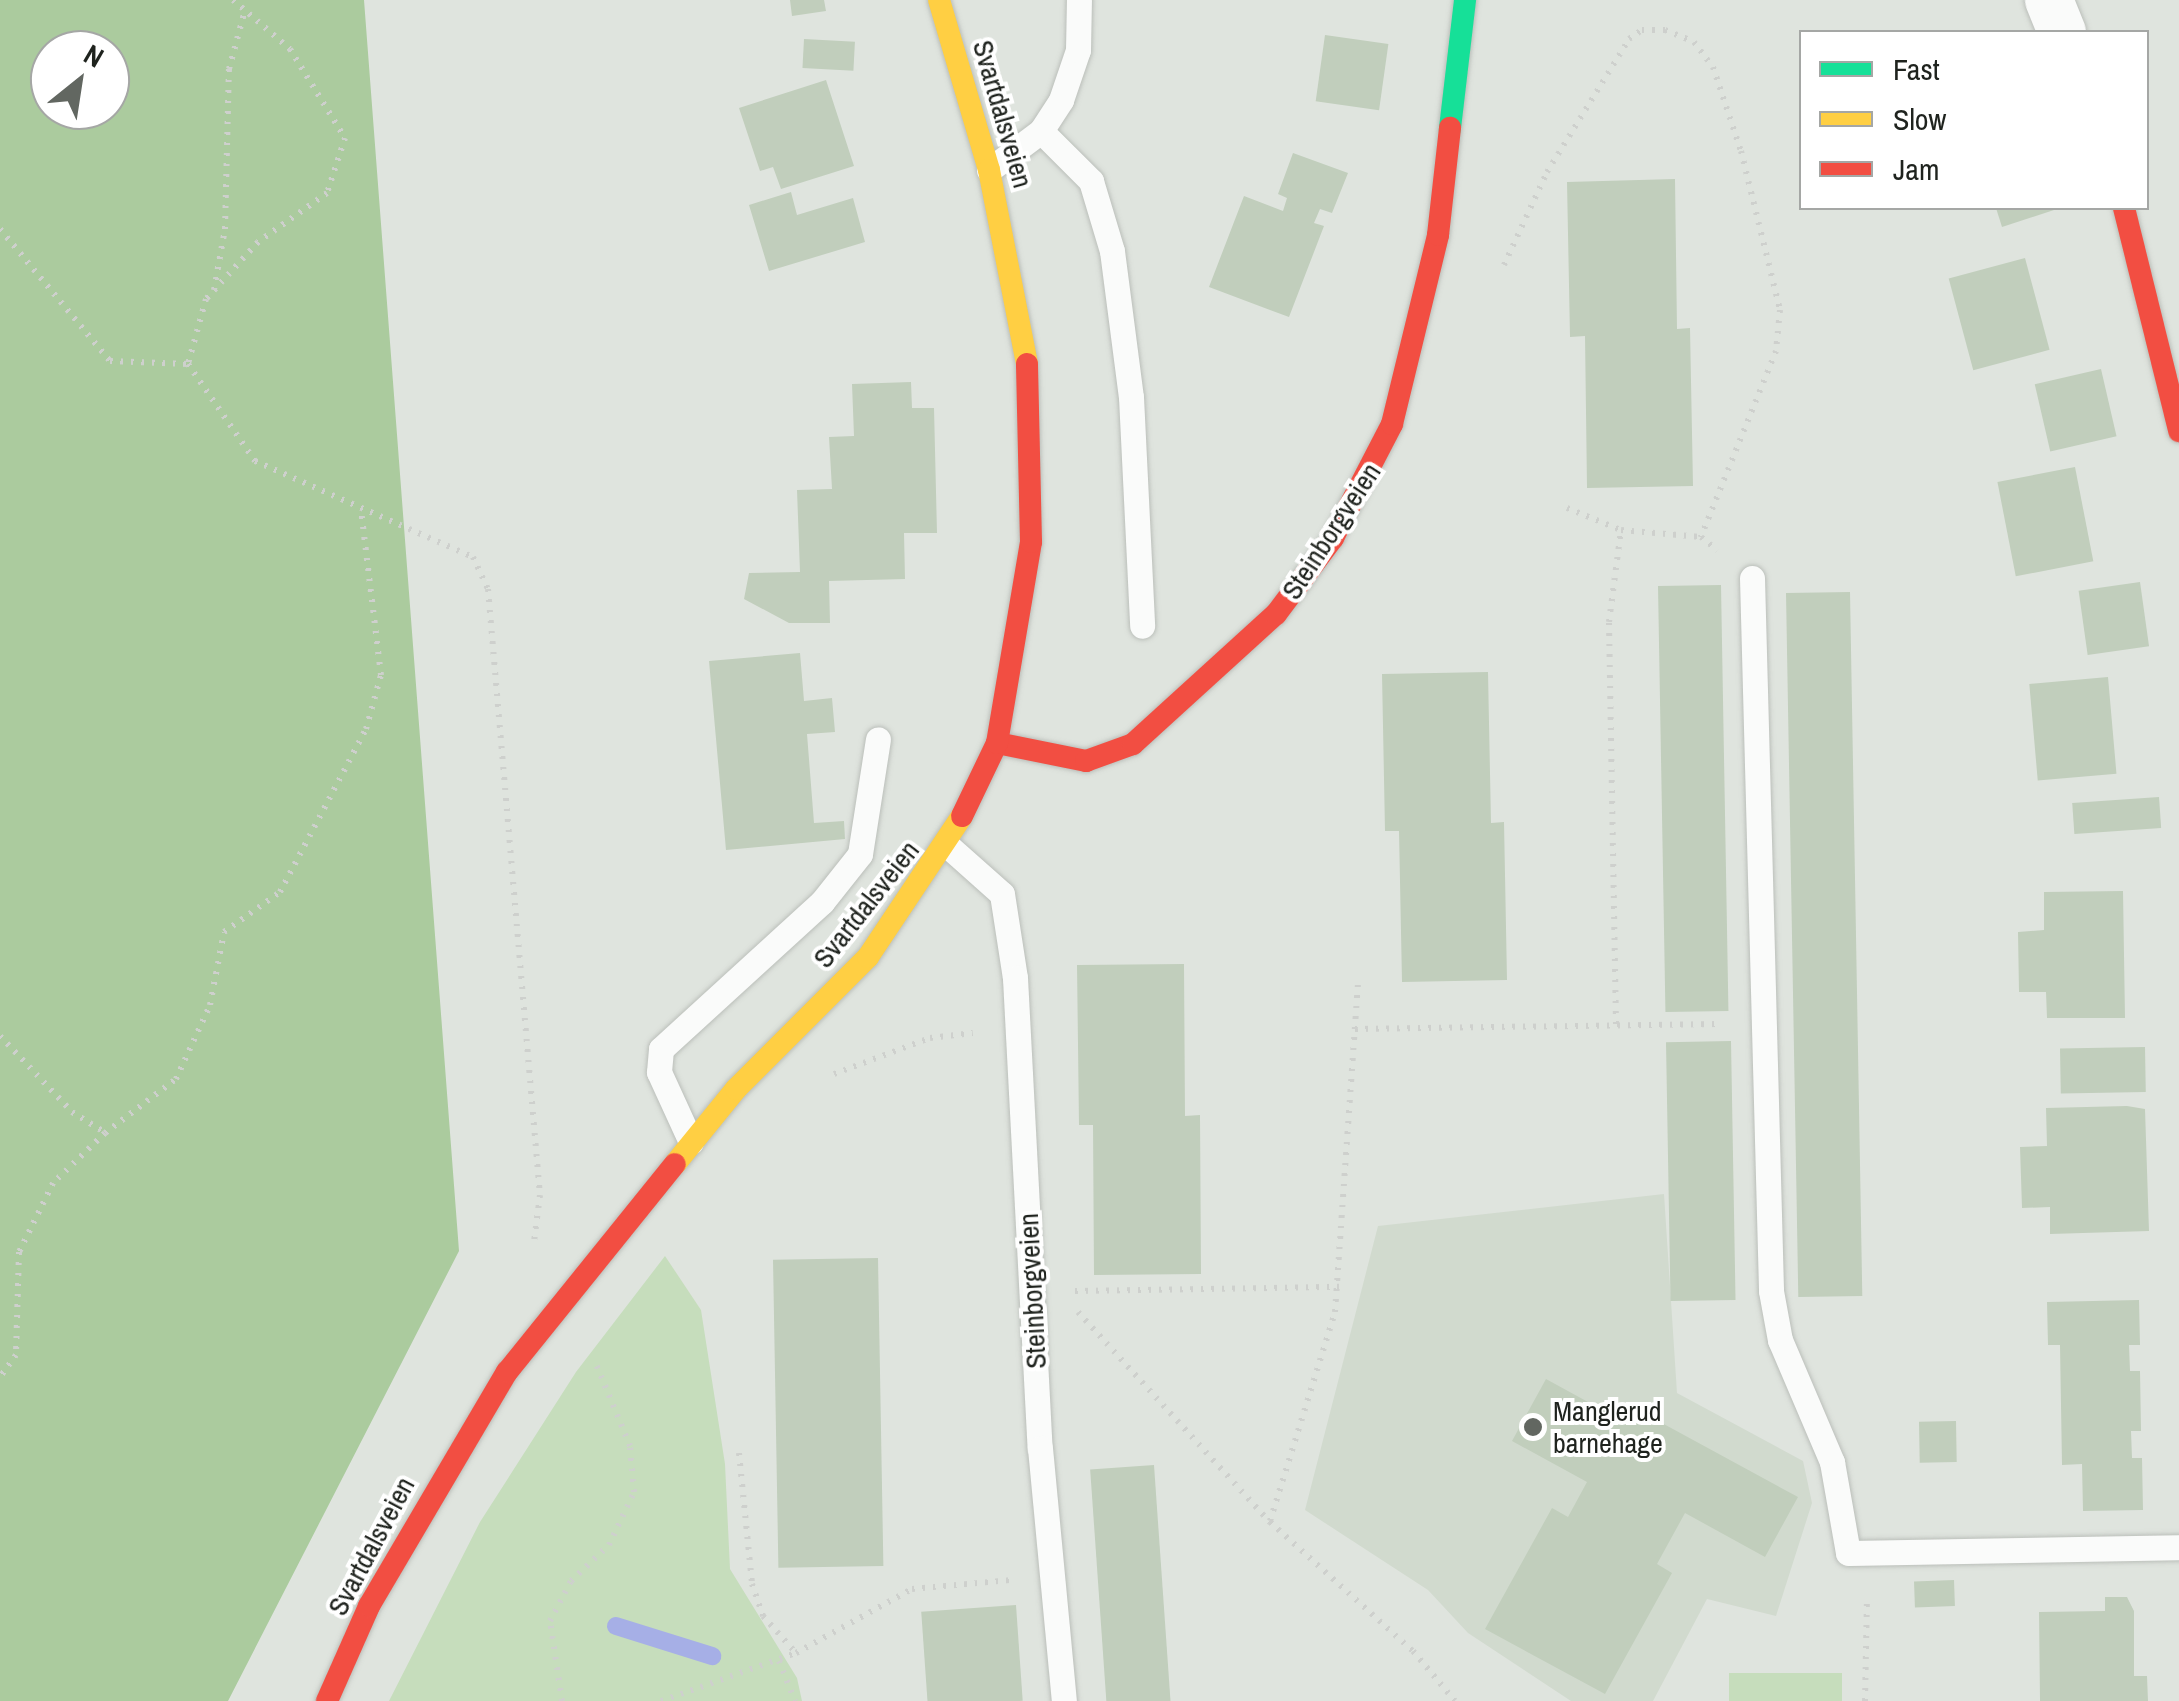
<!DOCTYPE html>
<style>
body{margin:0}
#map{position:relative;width:2179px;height:1701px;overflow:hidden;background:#dfe4de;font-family:"Archivo Narrow",sans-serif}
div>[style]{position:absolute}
.built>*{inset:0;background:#d1dace}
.green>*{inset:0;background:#c6ddbc;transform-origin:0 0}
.forest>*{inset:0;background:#abcb9e}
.stream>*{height:18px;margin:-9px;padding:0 9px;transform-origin:9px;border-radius:9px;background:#a6afe6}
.building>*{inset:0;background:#c1cebc;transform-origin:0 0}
.path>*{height:6px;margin-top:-3px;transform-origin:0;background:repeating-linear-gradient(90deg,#ced0cd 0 2.5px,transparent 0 10.5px)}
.roads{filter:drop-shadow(0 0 2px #bbbfba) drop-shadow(0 0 2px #bbbfba)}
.lane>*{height:25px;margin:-12.5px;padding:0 12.5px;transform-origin:12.5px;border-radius:12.5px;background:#fafbfa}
.street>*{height:48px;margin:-24px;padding:0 24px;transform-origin:24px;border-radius:24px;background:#fafbfa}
.fast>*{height:22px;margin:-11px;padding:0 11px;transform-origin:11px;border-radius:11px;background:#16e098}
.slow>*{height:22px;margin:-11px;padding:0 11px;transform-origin:11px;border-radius:11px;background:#ffcf43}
.jam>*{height:22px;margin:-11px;padding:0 11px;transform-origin:11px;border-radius:11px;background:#f24e42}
.dots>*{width:28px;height:28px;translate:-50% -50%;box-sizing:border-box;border:5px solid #fff;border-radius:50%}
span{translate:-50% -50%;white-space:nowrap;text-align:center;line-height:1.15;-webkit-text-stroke:8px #fff;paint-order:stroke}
.street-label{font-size:28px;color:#1f231e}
.poi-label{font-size:28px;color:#1f231e}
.left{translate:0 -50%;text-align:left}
.legend{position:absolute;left:1799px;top:30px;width:350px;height:180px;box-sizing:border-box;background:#fff;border:2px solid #a5a7a5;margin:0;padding:12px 18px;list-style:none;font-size:30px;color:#1f231e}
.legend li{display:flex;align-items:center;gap:20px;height:50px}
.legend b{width:50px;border:2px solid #a5a7a5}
.north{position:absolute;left:30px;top:30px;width:100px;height:100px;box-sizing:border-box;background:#fff;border:2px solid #a5a7a5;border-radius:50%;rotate:30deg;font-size:28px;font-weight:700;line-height:40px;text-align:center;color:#1f231e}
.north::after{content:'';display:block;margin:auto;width:35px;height:45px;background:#626761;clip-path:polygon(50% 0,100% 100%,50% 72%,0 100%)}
</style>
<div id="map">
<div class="built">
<i style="clip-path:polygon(1664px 1194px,1677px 1393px,1803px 1461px,1812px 1503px,1776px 1616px,1707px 1599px,1653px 1701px,1571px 1701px,1468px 1633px,1428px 1590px,1305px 1510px,1378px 1226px)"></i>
</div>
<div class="green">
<i style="clip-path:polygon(665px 1256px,701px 1310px,725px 1464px,730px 1569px,797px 1678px,802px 1701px,389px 1701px,480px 1522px,576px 1372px)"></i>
<i style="left:1842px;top:1673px;width:28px;height:113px;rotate:90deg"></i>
</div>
<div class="forest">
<i style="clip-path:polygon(evenodd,0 0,364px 0,459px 1251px,228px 1701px,0 1701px,0 0,50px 50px,110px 50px,110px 110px,50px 110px,50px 50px)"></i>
</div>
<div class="stream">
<i style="left:616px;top:1626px;width:101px;rotate:17.4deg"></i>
</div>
<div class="building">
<i style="clip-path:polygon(790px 0,824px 0,826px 11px,792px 16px)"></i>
<i style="left:1325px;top:35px;width:64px;height:67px;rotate:8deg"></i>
<i style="left:804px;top:39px;width:51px;height:29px;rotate:3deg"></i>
<i style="clip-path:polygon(826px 80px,854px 166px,781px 189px,773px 167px,760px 171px,739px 108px)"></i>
<i style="clip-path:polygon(1293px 153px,1348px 173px,1332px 213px,1320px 209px,1314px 223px,1324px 226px,1289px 317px,1209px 287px,1244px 196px,1283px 211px,1287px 198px,1278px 194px)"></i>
<i style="clip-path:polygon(1675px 179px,1677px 329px,1690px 328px,1693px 486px,1587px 488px,1585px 336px,1570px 337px,1567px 182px)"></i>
<i style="clip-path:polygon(791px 192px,797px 215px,853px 198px,865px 242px,769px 271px,749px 205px)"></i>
<i style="clip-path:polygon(1996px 208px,2053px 208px,2054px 210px,2002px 227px)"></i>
<i style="left:2025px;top:258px;width:95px;height:79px;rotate:75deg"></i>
<i style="left:2101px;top:369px;width:69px;height:68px;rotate:77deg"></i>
<i style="clip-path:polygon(911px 382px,912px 408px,934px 408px,937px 533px,904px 533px,905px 579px,829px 581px,830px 623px,789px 623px,744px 599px,749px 573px,800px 572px,797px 490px,832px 489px,829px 437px,854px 436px,852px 384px)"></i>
<i style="left:2075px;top:467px;width:96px;height:79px;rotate:79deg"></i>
<i style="left:2140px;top:582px;width:65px;height:62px;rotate:82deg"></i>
<i style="left:1721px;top:585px;width:426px;height:63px;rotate:89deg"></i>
<i style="left:1850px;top:592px;width:704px;height:64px;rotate:89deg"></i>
<i style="clip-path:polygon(800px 653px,804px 701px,832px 698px,835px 732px,807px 734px,814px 823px,844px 821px,845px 839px,726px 850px,709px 661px)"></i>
<i style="clip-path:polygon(1488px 672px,1491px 823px,1504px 822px,1507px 980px,1402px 982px,1399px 831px,1385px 831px,1382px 674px)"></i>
<i style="left:2108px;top:677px;width:97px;height:79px;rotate:85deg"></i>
<i style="left:2159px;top:797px;width:31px;height:87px;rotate:86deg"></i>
<i style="clip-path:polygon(2123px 891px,2125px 1018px,2047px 1018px,2046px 992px,2019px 992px,2018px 932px,2044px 930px,2044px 892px)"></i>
<i style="clip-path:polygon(1184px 964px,1185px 1116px,1200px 1115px,1201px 1274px,1094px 1275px,1093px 1125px,1079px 1125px,1077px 965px)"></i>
<i style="left:1731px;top:1041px;width:259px;height:65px;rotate:89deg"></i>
<i style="left:2145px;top:1047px;width:45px;height:85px;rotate:89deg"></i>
<i style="clip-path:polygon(2127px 1106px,2145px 1109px,2149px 1231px,2050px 1234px,2050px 1207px,2022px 1208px,2020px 1147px,2047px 1146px,2046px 1108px)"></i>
<i style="left:878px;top:1258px;width:308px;height:105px;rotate:89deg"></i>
<i style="clip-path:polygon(2139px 1300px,2140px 1345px,2129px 1345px,2130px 1371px,2140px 1371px,2141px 1431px,2131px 1431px,2132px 1458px,2142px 1458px,2143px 1510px,2083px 1511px,2082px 1464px,2062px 1465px,2060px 1345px,2048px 1345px,2047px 1302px)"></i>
<i style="clip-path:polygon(1546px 1379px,1630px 1425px,1638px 1410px,1798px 1497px,1765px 1557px,1685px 1513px,1657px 1564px,1672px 1573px,1605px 1694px,1485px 1629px,1552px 1508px,1568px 1517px,1587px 1482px,1512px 1441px)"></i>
<i style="left:1956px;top:1421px;width:41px;height:37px;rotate:89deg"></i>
<i style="left:1154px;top:1465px;width:237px;height:64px;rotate:86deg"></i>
<i style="left:1954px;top:1580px;width:26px;height:40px;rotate:88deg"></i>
<i style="clip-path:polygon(2105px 1597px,2127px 1597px,2134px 1611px,2134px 1676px,2147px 1676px,2148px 1701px,2040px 1701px,2039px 1612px,2105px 1611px)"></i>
<i style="left:1016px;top:1605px;width:96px;height:95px;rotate:86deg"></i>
</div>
<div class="path">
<i style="left:233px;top:0;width:75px;rotate:40.7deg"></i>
<i style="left:290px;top:49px;width:105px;rotate:58.3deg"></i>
<i style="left:345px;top:138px;width:58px;rotate:108.1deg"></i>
<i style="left:327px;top:193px;width:85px;rotate:144.6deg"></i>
<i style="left:258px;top:242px;width:77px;rotate:132.4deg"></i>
<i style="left:206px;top:299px;width:67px;rotate:105.5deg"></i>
<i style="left:188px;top:364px;width:118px;rotate:55.4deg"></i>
<i style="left:255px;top:461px;width:238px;rotate:23.8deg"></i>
<i style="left:473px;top:557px;width:35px;rotate:65deg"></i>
<i style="left:488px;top:589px;width:608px;rotate:85.1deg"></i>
<i style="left:540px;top:1195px;width:47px;rotate:97.3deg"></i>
<i style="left:0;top:229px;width:172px;rotate:50.2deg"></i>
<i style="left:110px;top:361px;width:78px;rotate:2.2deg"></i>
<i style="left:1504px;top:265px;width:102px;rotate:-65.2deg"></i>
<i style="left:1547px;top:172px;width:156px;rotate:-58.3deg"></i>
<i style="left:1629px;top:39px;width:16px;rotate:-35deg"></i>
<i style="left:1642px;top:30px;width:23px"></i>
<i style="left:1665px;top:30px;width:31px;rotate:22deg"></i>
<i style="left:1694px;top:42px;width:31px;rotate:53deg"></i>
<i style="left:1713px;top:67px;width:89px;rotate:71.6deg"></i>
<i style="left:1741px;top:151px;width:164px;rotate:76.2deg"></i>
<i style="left:1780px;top:310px;width:41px;rotate:95.6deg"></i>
<i style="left:1776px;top:351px;width:201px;rotate:112deg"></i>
<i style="left:214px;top:290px;width:62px;rotate:-79.8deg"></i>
<i style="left:225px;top:229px;width:160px;rotate:-88.6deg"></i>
<i style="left:229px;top:69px;width:61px;rotate:-74.8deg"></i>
<i style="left:1567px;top:508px;width:58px;rotate:22.2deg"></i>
<i style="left:1621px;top:530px;width:80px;rotate:5deg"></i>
<i style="left:1701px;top:537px;width:21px;rotate:39deg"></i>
<i style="left:1616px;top:1024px;width:402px;rotate:-91deg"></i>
<i style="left:1609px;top:622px;width:93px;rotate:-82.6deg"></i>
<i style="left:1355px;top:1029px;width:364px;rotate:-0.8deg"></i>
<i style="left:0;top:1036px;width:105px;rotate:46.5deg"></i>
<i style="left:72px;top:1112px;width:39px;rotate:32deg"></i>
<i style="left:105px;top:1133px;width:72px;rotate:136.1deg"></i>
<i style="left:53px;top:1183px;width:77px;rotate:116.2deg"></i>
<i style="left:19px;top:1252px;width:103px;rotate:91.7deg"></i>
<i style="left:16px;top:1355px;width:27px;rotate:126deg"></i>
<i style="left:834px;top:1074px;width:103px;rotate:-20.6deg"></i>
<i style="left:930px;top:1038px;width:43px;rotate:-6.6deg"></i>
<i style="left:105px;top:1133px;width:89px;rotate:-37.3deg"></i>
<i style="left:176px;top:1079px;width:81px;rotate:-65.3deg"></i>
<i style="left:210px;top:1005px;width:74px;rotate:-79.1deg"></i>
<i style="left:224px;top:932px;width:69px;rotate:-35.5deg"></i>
<i style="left:280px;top:892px;width:184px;rotate:-62.2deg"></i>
<i style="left:366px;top:729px;width:56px;rotate:-74.5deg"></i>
<i style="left:381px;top:675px;width:166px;rotate:-96.9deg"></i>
<i style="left:1075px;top:1291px;width:264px;rotate:-0.9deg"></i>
<i style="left:1078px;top:1312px;width:285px;rotate:47.6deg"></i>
<i style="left:1270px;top:1522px;width:193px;rotate:42.1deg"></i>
<i style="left:1413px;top:1651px;width:65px;rotate:50deg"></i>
<i style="left:739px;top:1453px;width:132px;rotate:84.3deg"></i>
<i style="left:752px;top:1584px;width:34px;rotate:71deg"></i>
<i style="left:763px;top:1616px;width:50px;rotate:48.3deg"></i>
<i style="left:1270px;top:1521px;width:219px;rotate:-72.7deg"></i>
<i style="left:1335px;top:1312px;width:329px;rotate:-86deg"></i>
<i style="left:779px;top:1661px;width:43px;rotate:68.2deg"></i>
<i style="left:562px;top:1701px;width:81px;rotate:-98.5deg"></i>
<i style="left:550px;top:1621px;width:45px;rotate:-62.3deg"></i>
<i style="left:571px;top:1581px;width:52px;rotate:-43.5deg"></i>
<i style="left:609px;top:1545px;width:59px;rotate:-64.7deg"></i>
<i style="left:634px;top:1492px;width:46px;rotate:-95deg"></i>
<i style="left:630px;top:1446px;width:94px;rotate:-112.5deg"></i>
<i style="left:661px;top:1701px;width:143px;rotate:-19.6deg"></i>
<i style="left:796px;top:1653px;width:132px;rotate:-28.9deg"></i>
<i style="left:912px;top:1589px;width:98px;rotate:-5.2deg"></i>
<i style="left:1865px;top:1701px;width:104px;rotate:-88.9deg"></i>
</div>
<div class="roads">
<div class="lane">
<i style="left:1041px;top:131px;width:71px;rotate:45deg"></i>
<i style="left:1091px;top:181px;width:73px;rotate:73.3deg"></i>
<i style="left:1112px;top:251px;width:147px;rotate:82.6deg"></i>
<i style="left:1131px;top:397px;width:229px;rotate:87.2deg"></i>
<i style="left:989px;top:170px;width:65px;rotate:-36.9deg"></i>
<i style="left:1041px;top:131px;width:37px;rotate:-57deg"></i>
<i style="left:1061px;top:100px;width:53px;rotate:-71.2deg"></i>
<i style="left:1078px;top:50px;width:50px;rotate:-88.9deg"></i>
<i style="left:1752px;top:578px;width:713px;rotate:88.47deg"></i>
<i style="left:1771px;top:1291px;width:50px;rotate:79.6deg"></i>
<i style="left:1780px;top:1340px;width:133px;rotate:66.9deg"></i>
<i style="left:1832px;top:1462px;width:92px;rotate:80deg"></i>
<i style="left:1848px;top:1553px;width:331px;rotate:-1deg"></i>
<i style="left:948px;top:846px;width:72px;rotate:41.6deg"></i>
<i style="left:1002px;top:894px;width:85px;rotate:81.2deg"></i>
<i style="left:1015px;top:978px;width:471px;rotate:87deg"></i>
<i style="left:1040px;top:1448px;width:254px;rotate:84.6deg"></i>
<i style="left:691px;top:1142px;width:77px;rotate:-114.6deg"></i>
<i style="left:659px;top:1072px;width:23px;rotate:-85deg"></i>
<i style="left:661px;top:1049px;width:218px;rotate:-42.4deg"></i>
<i style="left:822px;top:902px;width:61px;rotate:-51.6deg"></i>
<i style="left:860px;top:854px;width:116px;rotate:-81.1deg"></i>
</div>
<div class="street">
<i style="left:2049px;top:0;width:35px;rotate:68deg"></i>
</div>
<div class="fast">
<i style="left:1450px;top:128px;width:129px;rotate:-83.3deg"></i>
</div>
<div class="slow">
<i style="left:939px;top:0;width:177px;rotate:73.6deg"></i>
<i style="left:989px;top:170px;width:198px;rotate:78.9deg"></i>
<i style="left:675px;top:1164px;width:97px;rotate:-50.9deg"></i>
<i style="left:736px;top:1089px;width:187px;rotate:-45deg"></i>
<i style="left:868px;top:957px;width:169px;rotate:-56.3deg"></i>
</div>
<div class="jam">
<i style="left:2124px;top:208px;width:230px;rotate:76.1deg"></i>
<i style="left:997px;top:743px;width:91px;rotate:11.4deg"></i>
<i style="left:1086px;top:761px;width:50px;rotate:-19.9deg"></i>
<i style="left:1133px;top:744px;width:193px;rotate:-42.3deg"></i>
<i style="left:1276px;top:614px;width:95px;rotate:-53.1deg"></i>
<i style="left:1333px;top:538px;width:128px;rotate:-62.6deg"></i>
<i style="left:1392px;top:424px;width:195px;rotate:-76.3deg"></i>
<i style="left:1438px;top:235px;width:108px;rotate:-83.6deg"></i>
<i style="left:962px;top:816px;width:81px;rotate:-64.4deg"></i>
<i style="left:997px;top:743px;width:204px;rotate:-80.4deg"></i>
<i style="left:1031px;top:542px;width:178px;rotate:-91.3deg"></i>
<i style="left:327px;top:1701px;width:104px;rotate:-66.1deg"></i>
<i style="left:369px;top:1606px;width:272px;rotate:-59.5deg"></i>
<i style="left:507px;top:1372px;width:267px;rotate:-51.1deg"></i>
</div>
</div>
<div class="dots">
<i style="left:1533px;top:1427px;background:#626761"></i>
</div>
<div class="street-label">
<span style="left:1003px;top:114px;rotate:74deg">Svartdalsveien</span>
<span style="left:1331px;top:531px;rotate:-57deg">Steinborgveien</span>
<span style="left:866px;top:904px;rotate:-52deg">Svartdalsveien</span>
<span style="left:1032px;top:1291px;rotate:-93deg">Steinborgveien</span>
<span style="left:371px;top:1546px;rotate:-62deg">Svartdalsveien</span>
</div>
<div class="poi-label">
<span class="left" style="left:1553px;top:1427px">Manglerud<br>barnehage</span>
</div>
<ul class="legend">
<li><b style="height:12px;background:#16e098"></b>Fast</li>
<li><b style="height:12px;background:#ffcf43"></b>Slow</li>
<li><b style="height:12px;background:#f24e42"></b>Jam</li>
</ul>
<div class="north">N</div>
</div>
